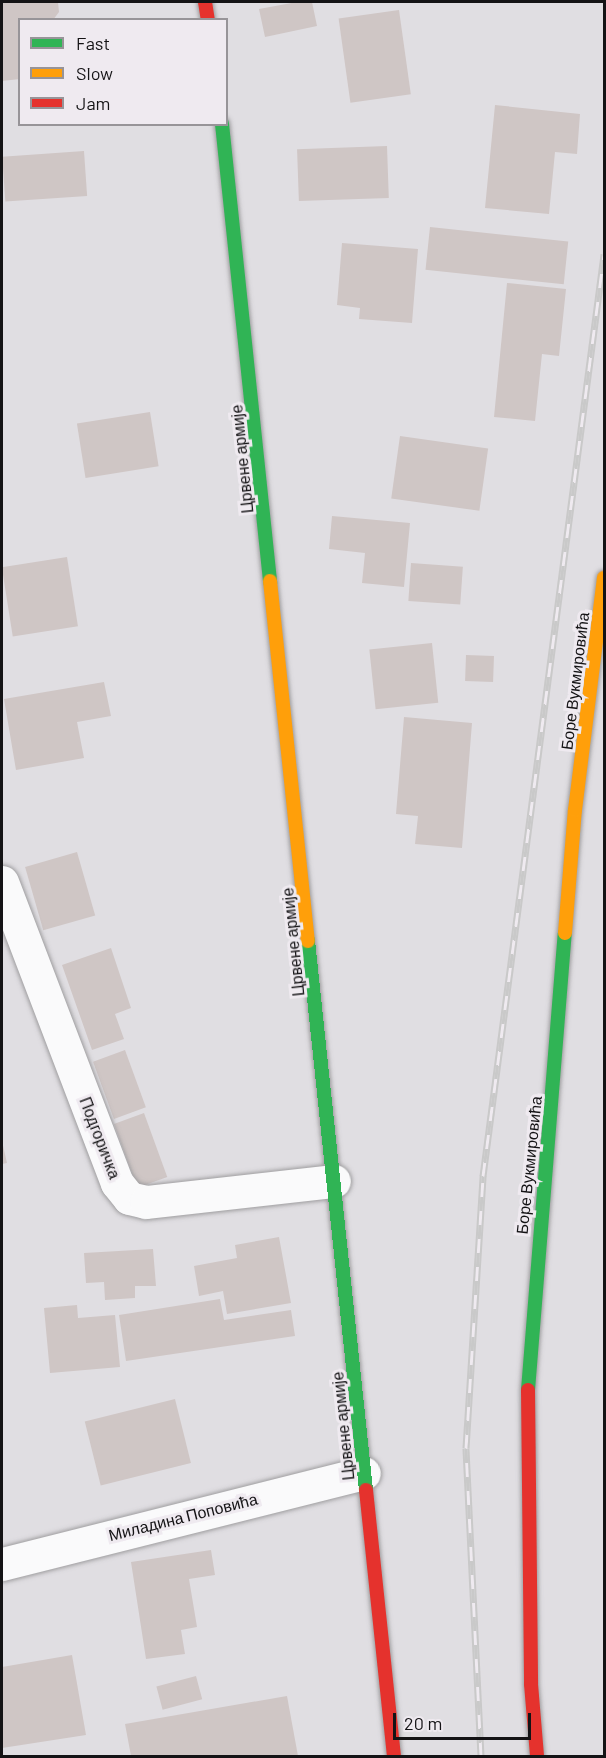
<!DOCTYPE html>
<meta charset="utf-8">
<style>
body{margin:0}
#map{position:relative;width:606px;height:1758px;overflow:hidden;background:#e0dee2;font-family:Barlow,sans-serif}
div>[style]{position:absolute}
.building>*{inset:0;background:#cfc6c5;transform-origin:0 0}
.roads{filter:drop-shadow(0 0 2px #9f9ea0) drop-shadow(0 0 2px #9f9ea0)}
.street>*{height:33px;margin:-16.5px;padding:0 16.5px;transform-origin:16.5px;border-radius:16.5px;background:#fafafb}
.fast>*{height:14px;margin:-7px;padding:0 7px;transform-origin:7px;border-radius:7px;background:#30b455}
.slow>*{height:14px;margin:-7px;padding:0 7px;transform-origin:7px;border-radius:7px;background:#ff9f0a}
.jam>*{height:14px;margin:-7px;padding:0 7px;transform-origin:7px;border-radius:7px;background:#e5322d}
.rail>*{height:7px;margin-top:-3.5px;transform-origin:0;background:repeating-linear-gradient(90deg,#efeaf0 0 14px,#c9c9c9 0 28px);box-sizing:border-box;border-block:2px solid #c9c9c9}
span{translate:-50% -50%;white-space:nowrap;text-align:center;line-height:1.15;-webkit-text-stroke:6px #efeaf0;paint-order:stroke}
.street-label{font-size:16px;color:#141315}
.frame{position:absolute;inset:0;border:3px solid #141315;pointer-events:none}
.legend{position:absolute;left:18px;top:18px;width:210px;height:108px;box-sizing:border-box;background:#efeaf0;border:2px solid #979498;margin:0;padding:8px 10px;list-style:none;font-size:18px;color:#141315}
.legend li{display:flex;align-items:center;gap:12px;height:30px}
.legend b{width:30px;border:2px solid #979498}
.scale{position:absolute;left:393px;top:1713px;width:138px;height:27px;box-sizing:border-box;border:3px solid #141315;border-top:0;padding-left:8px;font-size:18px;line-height:21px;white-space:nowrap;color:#141315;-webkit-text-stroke:4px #efeaf0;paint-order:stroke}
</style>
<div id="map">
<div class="building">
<i style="clip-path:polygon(2px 2px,58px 2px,59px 12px,53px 20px,20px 20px,20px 79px,2px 81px)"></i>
<i style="clip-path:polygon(297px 2px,312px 2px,317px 26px,265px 37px,259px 9px)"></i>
<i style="left:399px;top:10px;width:85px;height:61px;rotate:82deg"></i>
<i style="clip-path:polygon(495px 105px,580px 114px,577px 154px,555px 152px,549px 214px,485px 208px)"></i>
<i style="left:387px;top:146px;width:52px;height:90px;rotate:88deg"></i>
<i style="left:84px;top:151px;width:45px;height:82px;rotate:86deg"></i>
<i style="left:430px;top:227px;width:139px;height:43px;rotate:6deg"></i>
<i style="clip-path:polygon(342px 243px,418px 249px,412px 323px,359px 319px,360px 308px,337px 305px)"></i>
<i style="clip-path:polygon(507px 283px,566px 289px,559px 356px,542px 354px,535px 421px,494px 417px)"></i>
<i style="left:150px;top:412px;width:55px;height:74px;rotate:81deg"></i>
<i style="left:400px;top:436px;width:89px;height:63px;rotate:8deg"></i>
<i style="clip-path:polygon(332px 516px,410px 523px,404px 587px,362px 583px,365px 553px,329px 549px)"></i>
<i style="left:67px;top:557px;width:70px;height:66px;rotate:81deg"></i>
<i style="left:411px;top:563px;width:52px;height:38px;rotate:4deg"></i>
<i style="left:432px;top:643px;width:60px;height:63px;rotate:84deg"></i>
<i style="left:466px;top:655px;width:28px;height:26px;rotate:2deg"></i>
<i style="clip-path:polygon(104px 682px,111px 716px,77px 722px,84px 758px,16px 770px,4px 699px)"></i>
<i style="clip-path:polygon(404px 717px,472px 723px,462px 848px,415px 844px,418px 816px,396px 814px)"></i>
<i style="left:77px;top:852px;width:66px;height:54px;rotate:74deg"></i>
<i style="clip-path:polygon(111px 948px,131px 1008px,115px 1014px,124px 1039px,92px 1050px,62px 965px)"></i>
<i style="left:125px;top:1050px;width:61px;height:34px;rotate:70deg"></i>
<i style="left:144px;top:1113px;width:68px;height:32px;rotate:70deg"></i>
<i style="clip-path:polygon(2px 1141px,7px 1163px,2px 1164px)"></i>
<i style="clip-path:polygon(279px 1237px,291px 1303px,227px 1314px,223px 1291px,199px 1296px,194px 1266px,237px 1258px,235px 1245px)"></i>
<i style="clip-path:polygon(153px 1249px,156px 1286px,135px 1286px,135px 1298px,105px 1300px,104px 1282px,86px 1283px,84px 1253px)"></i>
<i style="clip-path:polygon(220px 1299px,224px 1320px,291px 1310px,295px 1336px,126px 1361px,119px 1315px)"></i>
<i style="clip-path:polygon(77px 1305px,78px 1318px,115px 1315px,120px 1367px,50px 1373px,44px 1308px)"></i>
<i style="left:175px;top:1399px;width:66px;height:93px;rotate:76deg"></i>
<i style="clip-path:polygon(211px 1550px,215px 1575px,189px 1579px,197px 1627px,181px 1630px,185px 1654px,146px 1659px,131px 1562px)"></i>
<i style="clip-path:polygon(72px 1655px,86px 1735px,2px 1748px,2px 1667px)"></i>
<i style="left:196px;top:1676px;width:24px;height:41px;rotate:75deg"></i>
<i style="clip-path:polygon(287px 1696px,298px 1756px,131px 1756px,125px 1724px)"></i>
</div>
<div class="roads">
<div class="street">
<i style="left:2px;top:882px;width:322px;rotate:69.1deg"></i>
<i style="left:117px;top:1183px;width:19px;rotate:51deg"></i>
<i style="left:129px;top:1198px;width:17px;rotate:13deg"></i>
<i style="left:146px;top:1202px;width:189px;rotate:-6.4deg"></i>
<i style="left:2px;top:1564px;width:373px;rotate:-14.1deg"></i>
</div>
<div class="fast">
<i style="left:222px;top:124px;width:460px;rotate:84deg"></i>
<i style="left:308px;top:941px;width:552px;rotate:83.97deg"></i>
<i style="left:528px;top:1390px;width:458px;rotate:-85.4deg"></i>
</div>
<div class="slow">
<i style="left:270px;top:581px;width:362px;rotate:84deg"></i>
<i style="left:565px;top:933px;width:123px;rotate:-85.4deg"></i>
<i style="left:575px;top:810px;width:234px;rotate:-82.9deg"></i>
</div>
<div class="jam">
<i style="left:205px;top:2px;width:18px;rotate:81deg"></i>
<i style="left:528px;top:1390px;width:294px;rotate:89.4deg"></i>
<i style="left:531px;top:1684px;width:72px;rotate:85.2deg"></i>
<i style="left:366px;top:1490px;width:267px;rotate:84deg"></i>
</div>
</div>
<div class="rail">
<i style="left:481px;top:1756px;width:308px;rotate:-92.8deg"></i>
<i style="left:466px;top:1448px;width:273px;rotate:-86.4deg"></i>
<i style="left:483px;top:1176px;width:930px;rotate:-82.52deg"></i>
</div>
<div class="street-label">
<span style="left:242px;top:459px;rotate:-96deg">Црвене армије</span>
<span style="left:575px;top:681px;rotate:-83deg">Боре Вукмировића</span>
<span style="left:293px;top:942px;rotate:-96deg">Црвене армије</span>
<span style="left:100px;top:1138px;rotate:69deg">Подгоричка</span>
<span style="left:529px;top:1165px;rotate:-84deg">Боре Вукмировића</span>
<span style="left:343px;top:1426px;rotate:-96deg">Црвене армије</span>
<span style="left:183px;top:1517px;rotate:-14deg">Миладина Поповића</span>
</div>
<div class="frame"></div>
<ul class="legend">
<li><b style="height:8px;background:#30b455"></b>Fast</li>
<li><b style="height:8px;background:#ff9f0a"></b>Slow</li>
<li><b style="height:8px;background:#e5322d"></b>Jam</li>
</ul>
<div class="scale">20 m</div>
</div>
